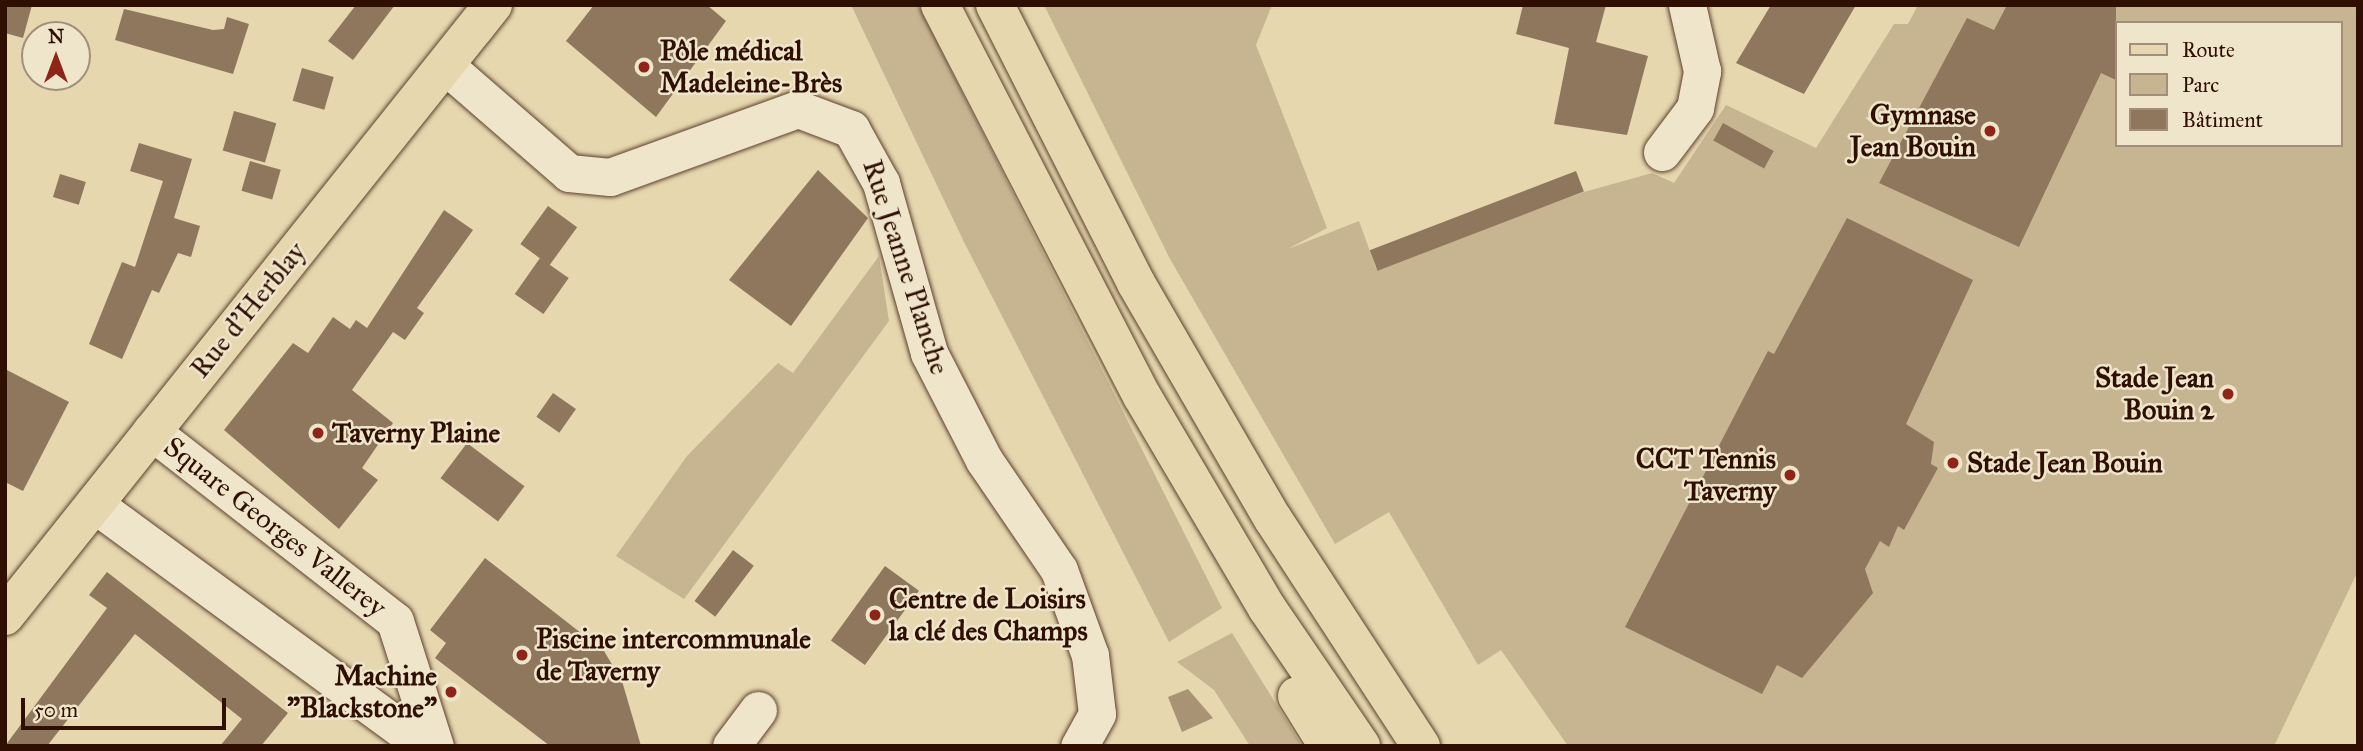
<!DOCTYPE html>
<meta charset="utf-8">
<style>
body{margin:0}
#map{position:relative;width:2363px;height:751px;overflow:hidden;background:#e6d7af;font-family:"IM FELL Great Primer",serif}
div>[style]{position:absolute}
.green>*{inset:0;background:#c7b592}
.water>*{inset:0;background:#a89374}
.building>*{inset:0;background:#8e775c;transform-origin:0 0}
.roads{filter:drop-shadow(0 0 2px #5d412d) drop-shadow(0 0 2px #5d412d)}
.minor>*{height:37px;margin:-18.5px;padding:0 18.5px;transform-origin:18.5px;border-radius:18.5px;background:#efe5cb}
.major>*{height:38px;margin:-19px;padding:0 19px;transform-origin:19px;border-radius:19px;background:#e6d7af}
.highway>*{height:38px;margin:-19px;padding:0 19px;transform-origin:19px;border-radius:19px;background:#e6d7af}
.dots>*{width:19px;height:19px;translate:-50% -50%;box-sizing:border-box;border:4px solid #efe5cb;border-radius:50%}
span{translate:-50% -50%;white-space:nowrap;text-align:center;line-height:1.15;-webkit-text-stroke:5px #efe5cb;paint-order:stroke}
.poi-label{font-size:28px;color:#2f0f02;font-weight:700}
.left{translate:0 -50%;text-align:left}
.right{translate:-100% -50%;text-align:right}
.street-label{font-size:28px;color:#2f0f02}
.frame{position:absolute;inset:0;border:7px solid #2f0f02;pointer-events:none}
.legend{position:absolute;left:2115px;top:21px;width:228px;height:126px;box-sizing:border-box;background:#efe5cb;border:2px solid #a28f7b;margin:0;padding:9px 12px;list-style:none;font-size:21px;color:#2f0f02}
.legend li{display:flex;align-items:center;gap:14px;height:35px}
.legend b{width:35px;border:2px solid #a28f7b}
.north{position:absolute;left:21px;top:21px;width:70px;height:70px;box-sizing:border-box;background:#efe5cb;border:2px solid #a28f7b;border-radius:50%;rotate:0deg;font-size:19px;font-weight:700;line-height:28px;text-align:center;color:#2f0f02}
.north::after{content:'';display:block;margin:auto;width:24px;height:32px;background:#8f2418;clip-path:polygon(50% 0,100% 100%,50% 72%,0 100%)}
.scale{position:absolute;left:21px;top:698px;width:205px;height:32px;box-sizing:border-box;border:4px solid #2f0f02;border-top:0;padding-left:9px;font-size:21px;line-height:24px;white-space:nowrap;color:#2f0f02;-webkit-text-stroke:5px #efe5cb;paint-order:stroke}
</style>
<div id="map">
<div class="green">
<i style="clip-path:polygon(851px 5px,918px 5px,1222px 608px,1169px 642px,964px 242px)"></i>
<i style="clip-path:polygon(evenodd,1044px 5px,1272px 5px,1256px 45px,1327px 228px,1288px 249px,1359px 221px,1376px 268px,1584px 192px,1652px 173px,1674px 183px,1726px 105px,1816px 148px,1894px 24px,1908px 24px,1918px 5px,2358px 5px,2358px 571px,2274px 746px,1568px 746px,1501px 650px,1478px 665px,1389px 512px,1335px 544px,1170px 259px,1044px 5px,2116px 23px,2340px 23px,2340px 145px,2116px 145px,2116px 23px)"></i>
<i style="clip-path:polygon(879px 256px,889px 321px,684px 599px,616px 556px,687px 456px,778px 363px,793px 373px)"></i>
<i style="clip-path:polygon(1232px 633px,1302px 746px,1250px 746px,1214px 690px,1177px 662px)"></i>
</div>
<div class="water">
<i style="clip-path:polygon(1188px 689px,1213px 718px,1182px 732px,1168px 697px)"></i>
</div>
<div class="building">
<i style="clip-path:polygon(5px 5px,32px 5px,23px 38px,5px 33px)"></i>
<i style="clip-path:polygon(356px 5px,395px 5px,353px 60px,328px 41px)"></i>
<i style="clip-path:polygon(594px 5px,707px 5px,726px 21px,656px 117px,566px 41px)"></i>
<i style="clip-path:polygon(1523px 5px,1606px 5px,1596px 42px,1648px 56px,1627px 135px,1554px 124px,1569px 48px,1516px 34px)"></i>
<i style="clip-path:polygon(1771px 5px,1856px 5px,1804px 94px,1736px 63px)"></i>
<i style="clip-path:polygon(2007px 5px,2116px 5px,2116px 80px,2101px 73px,2019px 247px,1879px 183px,1967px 18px,1994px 30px)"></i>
<i style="clip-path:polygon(124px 9px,213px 30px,224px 29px,227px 17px,249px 24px,233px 74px,115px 40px)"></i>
<i style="left:302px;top:68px;width:33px;height:34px;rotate:16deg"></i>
<i style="left:234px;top:111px;width:44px;height:41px;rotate:16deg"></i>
<i style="left:1723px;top:123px;width:58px;height:20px;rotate:29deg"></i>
<i style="clip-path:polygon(139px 143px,192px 159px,174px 218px,200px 226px,191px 257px,178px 253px,159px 293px,152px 290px,122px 359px,89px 344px,122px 262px,135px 267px,163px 181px,130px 171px)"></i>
<i style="left:250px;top:161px;width:32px;height:31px;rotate:16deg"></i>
<i style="clip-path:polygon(818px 170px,868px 218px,791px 326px,729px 280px)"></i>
<i style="left:1576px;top:171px;width:22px;height:221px;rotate:69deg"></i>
<i style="left:60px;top:174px;width:27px;height:24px;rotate:17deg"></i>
<i style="left:548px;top:206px;width:36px;height:47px;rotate:36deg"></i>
<i style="clip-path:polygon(444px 210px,473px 230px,417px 308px,424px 313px,405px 340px,393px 332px,352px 390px,393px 423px,362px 468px,378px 480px,339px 529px,224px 430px,293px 343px,308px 353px,333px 317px,350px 329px,356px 320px,367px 328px)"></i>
<i style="clip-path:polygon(1847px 218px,1973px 280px,1906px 424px,1934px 442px,1931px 464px,1938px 468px,1904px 530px,1898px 526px,1889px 547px,1880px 541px,1865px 569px,1873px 593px,1802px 678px,1777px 665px,1762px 694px,1625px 627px,1768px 351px,1774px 354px)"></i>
<i style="left:540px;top:258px;width:35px;height:44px;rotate:35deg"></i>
<i style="clip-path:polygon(5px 369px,69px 402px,23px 491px,5px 482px)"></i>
<i style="left:553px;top:393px;width:28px;height:29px;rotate:35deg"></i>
<i style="left:467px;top:443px;width:72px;height:44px;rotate:37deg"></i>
<i style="left:733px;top:550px;width:26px;height:64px;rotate:37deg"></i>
<i style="clip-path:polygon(485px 558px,604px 651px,622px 681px,641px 746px,550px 746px,435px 658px,446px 643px,430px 630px)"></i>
<i style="left:885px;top:566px;width:42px;height:92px;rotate:36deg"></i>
<i style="clip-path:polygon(107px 572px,288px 713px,261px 746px,220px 746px,242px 719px,135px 634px,47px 746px,5px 746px,107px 608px,89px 595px)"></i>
</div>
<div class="roads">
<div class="minor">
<i style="left:446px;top:66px;width:163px;rotate:41deg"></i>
<i style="left:569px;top:173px;width:41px;rotate:5.6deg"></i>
<i style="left:610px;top:177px;width:200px;rotate:-19.9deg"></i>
<i style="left:798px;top:109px;width:57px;rotate:20.7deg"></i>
<i style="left:851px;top:129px;width:62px;rotate:60.9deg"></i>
<i style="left:881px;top:183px;width:177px;rotate:74.2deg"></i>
<i style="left:929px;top:353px;width:120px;rotate:62.8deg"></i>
<i style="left:984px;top:460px;width:133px;rotate:55.7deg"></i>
<i style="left:1059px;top:570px;width:90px;rotate:70deg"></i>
<i style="left:1090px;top:655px;width:59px;rotate:83.2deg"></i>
<i style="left:1097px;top:714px;width:37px;rotate:119deg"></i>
<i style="left:1662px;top:152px;width:55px;rotate:-53.1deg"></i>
<i style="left:1695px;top:108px;width:38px;rotate:-79deg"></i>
<i style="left:1702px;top:71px;width:68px;rotate:-102.8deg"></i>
<i style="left:151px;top:431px;width:309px;rotate:37.9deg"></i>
<i style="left:395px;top:621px;width:131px;rotate:72.3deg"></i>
<i style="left:94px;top:504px;width:410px;rotate:36.2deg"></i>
<i style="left:731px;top:746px;width:45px;rotate:-53.1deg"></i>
</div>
<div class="major">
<i style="left:5px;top:616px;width:782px;rotate:-51.39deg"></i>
</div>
<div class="highway">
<i style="left:940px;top:5px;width:440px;rotate:62.7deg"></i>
<i style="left:1142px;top:396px;width:246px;rotate:59.5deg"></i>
<i style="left:1267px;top:608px;width:167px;rotate:55.7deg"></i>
<i style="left:995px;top:5px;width:312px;rotate:63.1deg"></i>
<i style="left:1136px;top:283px;width:273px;rotate:59.9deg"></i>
<i style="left:1273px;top:519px;width:271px;rotate:56.9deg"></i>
<i style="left:1297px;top:696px;width:59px;rotate:58.2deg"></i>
</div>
</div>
<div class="dots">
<i style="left:644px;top:67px;background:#8f2418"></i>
<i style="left:1990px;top:131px;background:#8f2418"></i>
<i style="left:2228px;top:394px;background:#8f2418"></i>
<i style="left:318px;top:433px;background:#8f2418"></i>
<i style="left:1953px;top:463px;background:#8f2418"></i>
<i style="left:1790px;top:475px;background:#8f2418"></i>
<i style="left:875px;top:615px;background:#8f2418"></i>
<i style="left:522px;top:655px;background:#8f2418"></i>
<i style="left:451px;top:692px;background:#8f2418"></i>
</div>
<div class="poi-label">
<span class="left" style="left:660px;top:67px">Pôle médical<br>Madeleine-Brès</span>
<span class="right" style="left:1976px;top:131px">Gymnase<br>Jean Bouin</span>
<span class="right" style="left:2214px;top:394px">Stade Jean<br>Bouin 2</span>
<span class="left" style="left:332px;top:433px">Taverny Plaine</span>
<span class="right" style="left:1776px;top:475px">CCT Tennis<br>Taverny</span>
<span class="left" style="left:1967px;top:463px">Stade Jean Bouin</span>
<span class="left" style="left:889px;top:615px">Centre de Loisirs<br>la clé des Champs</span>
<span class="left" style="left:536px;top:655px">Piscine intercommunale<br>de Taverny</span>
<span class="right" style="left:437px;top:692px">Machine<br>"Blackstone"</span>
</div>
<div class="street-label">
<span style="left:906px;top:267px;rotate:72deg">Rue Jeanne Planche</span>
<span style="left:248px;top:310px;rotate:-51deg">Rue d'Herblay</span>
<span style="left:275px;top:527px;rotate:38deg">Square Georges Vallerey</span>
</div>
<div class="frame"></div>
<ul class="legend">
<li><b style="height:9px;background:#e6d7af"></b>Route</li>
<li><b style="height:19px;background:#c7b592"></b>Parc</li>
<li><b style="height:19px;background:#8e775c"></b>Bâtiment</li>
</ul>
<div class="north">N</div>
<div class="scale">50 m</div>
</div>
